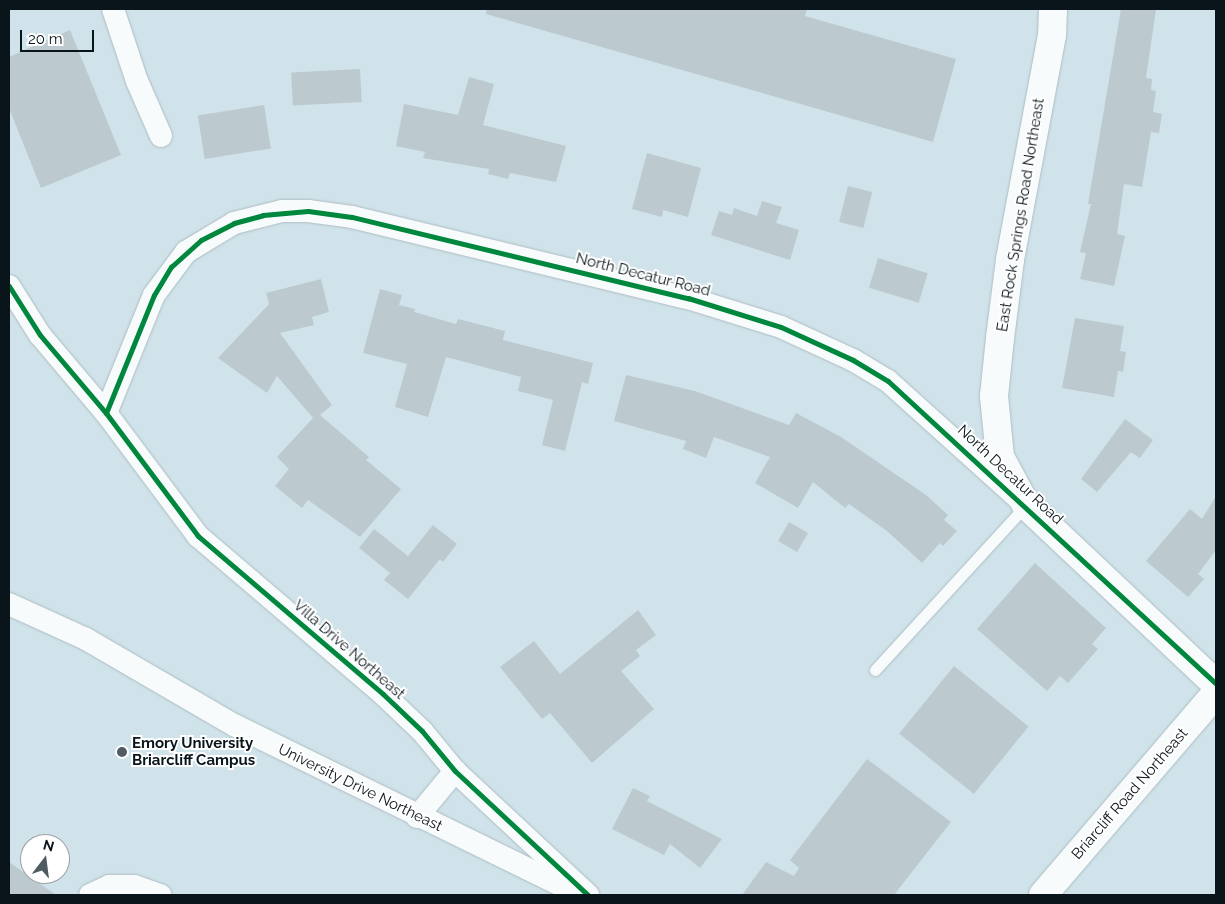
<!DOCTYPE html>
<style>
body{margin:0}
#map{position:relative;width:1225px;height:904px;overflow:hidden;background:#d0e3ea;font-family:Raleway,sans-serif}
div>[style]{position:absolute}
.building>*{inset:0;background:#bccacf;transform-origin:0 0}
.roads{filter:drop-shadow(0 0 1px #adbcc2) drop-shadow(0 0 1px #adbcc2)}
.service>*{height:11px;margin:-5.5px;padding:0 5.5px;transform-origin:5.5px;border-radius:5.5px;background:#f8fbfc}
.minor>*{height:22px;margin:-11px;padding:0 11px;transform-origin:11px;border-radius:11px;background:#f8fbfc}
.tertiary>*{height:28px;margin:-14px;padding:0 14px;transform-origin:14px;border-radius:14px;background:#f8fbfc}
.secondary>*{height:28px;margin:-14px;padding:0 14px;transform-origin:14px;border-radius:14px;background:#f8fbfc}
.cycleway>*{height:5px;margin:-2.5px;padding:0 2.5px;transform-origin:2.5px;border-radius:2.5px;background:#00873e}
.dots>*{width:14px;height:14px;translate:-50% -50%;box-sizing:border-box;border:2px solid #fff;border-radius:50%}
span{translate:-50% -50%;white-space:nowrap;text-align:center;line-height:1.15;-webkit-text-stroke:4px #fff;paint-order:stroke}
.street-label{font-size:15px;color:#09151a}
.poi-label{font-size:15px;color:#09151a;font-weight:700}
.left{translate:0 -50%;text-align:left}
.frame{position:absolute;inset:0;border:10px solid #09151a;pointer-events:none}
.north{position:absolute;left:20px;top:834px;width:50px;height:50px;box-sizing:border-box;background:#fff;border:1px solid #9da1a3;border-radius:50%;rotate:15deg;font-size:14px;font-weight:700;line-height:20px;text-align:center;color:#09151a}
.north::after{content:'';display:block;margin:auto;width:18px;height:22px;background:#4f5d63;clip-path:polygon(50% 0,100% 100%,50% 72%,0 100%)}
.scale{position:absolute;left:20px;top:30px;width:74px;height:22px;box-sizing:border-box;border:2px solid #09151a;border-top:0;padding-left:6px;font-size:15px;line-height:18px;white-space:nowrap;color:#09151a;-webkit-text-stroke:4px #fff;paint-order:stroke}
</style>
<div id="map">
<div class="building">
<i style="clip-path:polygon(487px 9px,807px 9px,805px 16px,956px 59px,933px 142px,486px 14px)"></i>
<i style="clip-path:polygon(1121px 9px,1156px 9px,1146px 78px,1152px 79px,1151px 90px,1156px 91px,1153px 112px,1162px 114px,1159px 133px,1151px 132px,1142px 187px,1124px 184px,1117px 234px,1125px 236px,1114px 286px,1080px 279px,1086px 253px,1080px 252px,1091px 204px,1088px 204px)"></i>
<i style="clip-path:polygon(70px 30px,121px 155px,41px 188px,9px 108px,9px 57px)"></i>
<i style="left:360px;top:69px;width:33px;height:69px;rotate:87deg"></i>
<i style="clip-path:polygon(469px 77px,494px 84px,483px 125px,566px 146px,556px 182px,510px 173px,508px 179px,488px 174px,489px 169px,423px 158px,425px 152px,396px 146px,404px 104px,458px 115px)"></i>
<i style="left:264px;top:105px;width:44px;height:67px;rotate:81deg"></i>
<i style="clip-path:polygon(647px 153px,701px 168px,688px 217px,663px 210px,662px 217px,632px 209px)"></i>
<i style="left:848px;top:186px;width:25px;height:37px;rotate:14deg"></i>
<i style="clip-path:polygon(762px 201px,782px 207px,776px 223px,799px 230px,790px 260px,711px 235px,719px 211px,732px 215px,734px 208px,757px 216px)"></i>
<i style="left:878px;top:258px;width:52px;height:31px;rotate:17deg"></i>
<i style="clip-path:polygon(321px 279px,329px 312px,312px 317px,314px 325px,280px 333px,332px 405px,320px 415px,369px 457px,366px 460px,401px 489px,360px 537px,308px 500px,302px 508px,275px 486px,289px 469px,277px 457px,313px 418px,277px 376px,267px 393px,218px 358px,269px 304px,266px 293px)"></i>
<i style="clip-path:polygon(380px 289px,402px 295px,399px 305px,415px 309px,414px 312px,456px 324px,458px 319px,505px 331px,503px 340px,593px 363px,588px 384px,582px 382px,565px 451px,542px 445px,553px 400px,518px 391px,521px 377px,446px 357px,428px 417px,395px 407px,407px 364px,363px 353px)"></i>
<i style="clip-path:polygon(1075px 318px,1124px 326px,1120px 351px,1126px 352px,1123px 372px,1118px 371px,1114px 397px,1062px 388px)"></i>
<i style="clip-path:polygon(626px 375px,695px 391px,789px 425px,796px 413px,841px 437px,926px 495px,948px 515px,944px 520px,957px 531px,943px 546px,940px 543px,922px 563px,887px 531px,849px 504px,845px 508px,813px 482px,798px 508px,755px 483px,770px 457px,714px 437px,706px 458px,683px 449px,686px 441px,614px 421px)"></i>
<i style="clip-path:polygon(1125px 419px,1153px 440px,1140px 458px,1131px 452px,1097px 492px,1081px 479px)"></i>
<i style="clip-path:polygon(1216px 496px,1216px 550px,1198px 574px,1204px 579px,1188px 597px,1146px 561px,1190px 509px,1202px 519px)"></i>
<i style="left:789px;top:522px;width:22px;height:22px;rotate:30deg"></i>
<i style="clip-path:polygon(433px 525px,457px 544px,443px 562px,440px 559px,408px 599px,384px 580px,390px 573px,359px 548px,374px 529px,408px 556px)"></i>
<i style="clip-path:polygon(1035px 563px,1106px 628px,1092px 644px,1098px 649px,1068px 683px,1060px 676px,1047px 691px,977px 629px)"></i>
<i style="clip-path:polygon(638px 610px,656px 635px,636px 650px,640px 656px,621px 671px,654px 709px,592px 763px,550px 713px,542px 719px,500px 667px,534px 641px,560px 674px)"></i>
<i style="left:954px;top:666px;width:96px;height:87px;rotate:39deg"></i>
<i style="clip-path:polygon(867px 759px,951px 822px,894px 895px,742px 895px,766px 862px,794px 876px,799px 868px,790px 860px)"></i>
<i style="clip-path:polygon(633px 788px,650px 796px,647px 801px,722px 839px,700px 868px,670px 844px,664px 855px,612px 829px)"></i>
<i style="clip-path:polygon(9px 862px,56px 895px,9px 895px)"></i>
</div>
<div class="roads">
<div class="service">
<i style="left:875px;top:670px;width:224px;rotate:-47.5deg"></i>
</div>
<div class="minor">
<i style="left:113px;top:9px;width:76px;rotate:71.6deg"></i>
<i style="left:137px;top:81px;width:60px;rotate:66.4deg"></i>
<i style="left:9px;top:286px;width:58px;rotate:57.7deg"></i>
<i style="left:40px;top:335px;width:102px;rotate:49.8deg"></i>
<i style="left:106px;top:413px;width:154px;rotate:53.2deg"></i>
<i style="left:198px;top:536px;width:243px;rotate:40.5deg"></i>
<i style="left:383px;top:694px;width:54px;rotate:43.5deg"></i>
<i style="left:422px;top:731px;width:52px;rotate:50.5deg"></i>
<i style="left:455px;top:771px;width:182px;rotate:43deg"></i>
<i style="left:106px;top:413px;width:127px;rotate:-67.9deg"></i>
<i style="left:154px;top:295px;width:54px;rotate:-53.3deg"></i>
<i style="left:186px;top:252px;width:56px;rotate:-31.1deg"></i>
<i style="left:234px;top:223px;width:49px;rotate:-14deg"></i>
<i style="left:282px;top:211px;width:26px"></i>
<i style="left:308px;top:211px;width:44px;rotate:7.8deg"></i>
<i style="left:352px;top:217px;width:346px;rotate:13.6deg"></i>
<i style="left:688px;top:298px;width:97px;rotate:17.3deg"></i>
<i style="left:781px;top:327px;width:79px;rotate:24.6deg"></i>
<i style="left:853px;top:360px;width:41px;rotate:31deg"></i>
<i style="left:888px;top:381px;width:176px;rotate:42deg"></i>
<i style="left:9px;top:604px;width:85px;rotate:24.4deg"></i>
<i style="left:86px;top:639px;width:171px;rotate:30.2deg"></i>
<i style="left:234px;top:725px;width:377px;rotate:26.1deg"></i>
<i style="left:417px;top:817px;width:60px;rotate:-50.4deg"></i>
<i style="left:90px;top:895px;width:21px;rotate:-25deg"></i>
<i style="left:109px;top:886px;width:25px"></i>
<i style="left:134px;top:886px;width:28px;rotate:19deg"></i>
</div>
<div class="tertiary">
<i style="left:1053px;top:9px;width:26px;rotate:92deg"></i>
<i style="left:1052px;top:35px;width:229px;rotate:100.6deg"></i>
<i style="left:1010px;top:260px;width:79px;rotate:97.3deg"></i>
<i style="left:1000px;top:338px;width:58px;rotate:95.9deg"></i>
<i style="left:994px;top:396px;width:61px;rotate:84.4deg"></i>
<i style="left:1000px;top:457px;width:55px;rotate:61.6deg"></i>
<i style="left:1026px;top:505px;width:261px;rotate:43.3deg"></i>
</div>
<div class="secondary">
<i style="left:1043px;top:895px;width:266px;rotate:-49.4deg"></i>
</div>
</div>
<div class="cycleway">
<i style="left:9px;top:286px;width:58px;rotate:57.7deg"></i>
<i style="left:40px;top:335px;width:102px;rotate:49.8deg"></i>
<i style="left:106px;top:413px;width:154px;rotate:53.2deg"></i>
<i style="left:198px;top:536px;width:243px;rotate:40.5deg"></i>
<i style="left:383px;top:694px;width:54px;rotate:43.5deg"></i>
<i style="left:422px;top:731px;width:52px;rotate:50.5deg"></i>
<i style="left:455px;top:771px;width:182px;rotate:43deg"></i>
<i style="left:106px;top:413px;width:127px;rotate:-67.9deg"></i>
<i style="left:154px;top:295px;width:33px;rotate:-59deg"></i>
<i style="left:171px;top:267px;width:40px;rotate:-42deg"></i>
<i style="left:201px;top:240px;width:37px;rotate:-27deg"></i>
<i style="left:234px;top:223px;width:30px;rotate:-15deg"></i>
<i style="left:263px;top:215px;width:45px;rotate:-5.1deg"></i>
<i style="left:308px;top:211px;width:44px;rotate:7.8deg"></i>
<i style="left:352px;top:217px;width:346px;rotate:13.6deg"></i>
<i style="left:688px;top:298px;width:97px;rotate:17.3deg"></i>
<i style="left:781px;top:327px;width:79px;rotate:24.6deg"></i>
<i style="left:853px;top:360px;width:41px;rotate:31deg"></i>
<i style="left:888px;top:381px;width:447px;rotate:42.7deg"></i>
</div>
<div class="dots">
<i style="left:122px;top:752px;background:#4f5d63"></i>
</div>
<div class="street-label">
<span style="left:1021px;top:215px;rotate:-81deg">East Rock Springs Road Northeast</span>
<span style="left:643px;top:275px;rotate:14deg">North Decatur Road</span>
<span style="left:1010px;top:475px;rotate:43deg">North Decatur Road</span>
<span style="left:349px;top:650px;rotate:41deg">Villa Drive Northeast</span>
<span style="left:360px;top:788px;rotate:26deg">University Drive Northeast</span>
<span style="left:1130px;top:794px;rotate:-49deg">Briarcliff Road Northeast</span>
</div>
<div class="poi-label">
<span class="left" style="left:132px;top:752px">Emory University<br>Briarcliff Campus</span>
</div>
<div class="frame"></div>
<div class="north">N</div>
<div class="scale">20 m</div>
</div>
